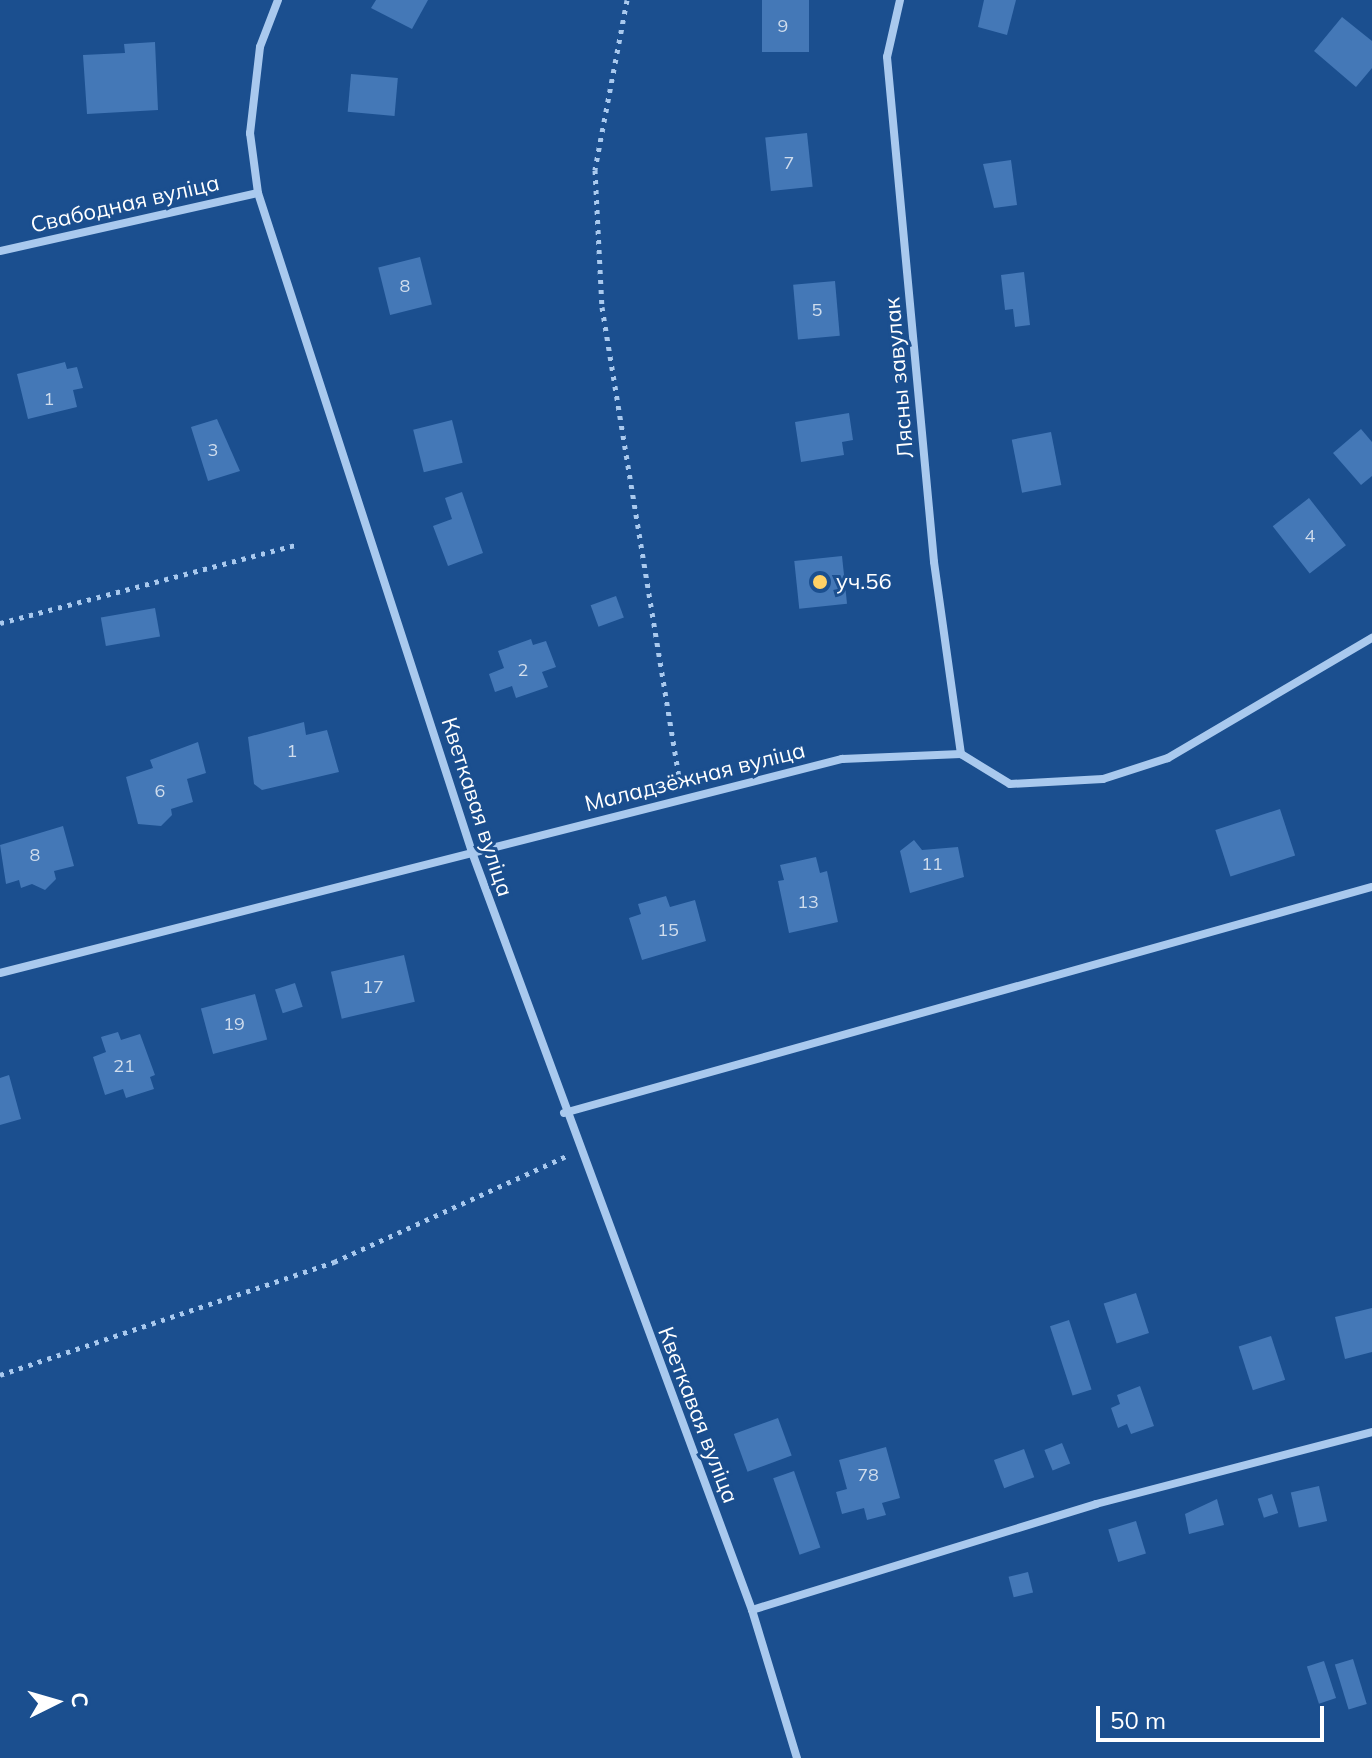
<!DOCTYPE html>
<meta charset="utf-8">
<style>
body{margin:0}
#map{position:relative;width:1372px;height:1758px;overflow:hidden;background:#1b4f8f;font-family:Mulish,sans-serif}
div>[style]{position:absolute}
.building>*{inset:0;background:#4478b7;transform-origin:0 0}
.path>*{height:5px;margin-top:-2.5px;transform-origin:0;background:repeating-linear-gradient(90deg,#a9c9ee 0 4px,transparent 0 10px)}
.minor>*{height:8px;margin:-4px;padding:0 4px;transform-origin:4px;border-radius:4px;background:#a9c9ee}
.dots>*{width:22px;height:22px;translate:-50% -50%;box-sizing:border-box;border:4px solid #1b4f8f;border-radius:50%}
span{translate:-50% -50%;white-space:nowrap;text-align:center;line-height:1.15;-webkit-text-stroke:6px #1b4f8f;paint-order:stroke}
.number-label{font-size:18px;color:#d0dded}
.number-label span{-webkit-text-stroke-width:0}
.street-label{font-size:22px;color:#fff}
.poi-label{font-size:22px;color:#fff}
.left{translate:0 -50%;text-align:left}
.north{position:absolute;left:16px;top:1662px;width:80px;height:80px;-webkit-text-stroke:6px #1b4f8f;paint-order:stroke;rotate:85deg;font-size:22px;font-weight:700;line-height:32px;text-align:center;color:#fff}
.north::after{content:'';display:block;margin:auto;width:28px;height:36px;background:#fff;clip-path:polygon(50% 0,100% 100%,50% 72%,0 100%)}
.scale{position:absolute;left:1096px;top:1706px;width:228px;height:36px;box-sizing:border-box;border:4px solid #fff;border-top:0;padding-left:10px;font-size:24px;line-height:28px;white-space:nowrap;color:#fff;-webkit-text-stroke:6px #1b4f8f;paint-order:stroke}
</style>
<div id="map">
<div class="building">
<i style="clip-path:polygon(376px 0,428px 0,412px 29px,371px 8px)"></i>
<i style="left:762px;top:0;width:47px;height:52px"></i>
<i style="clip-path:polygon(984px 0,1016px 0,1007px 35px,978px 27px)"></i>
<i style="clip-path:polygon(1342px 17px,1372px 41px,1372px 68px,1356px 87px,1314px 51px)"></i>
<i style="clip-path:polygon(155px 42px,158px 110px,87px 114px,83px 55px,125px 53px,124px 44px)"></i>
<i style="left:351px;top:74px;width:47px;height:38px;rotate:5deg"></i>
<i style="left:807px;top:133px;width:54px;height:42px;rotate:84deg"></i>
<i style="clip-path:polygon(1011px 160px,1017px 205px,994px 208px,983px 164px)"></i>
<i style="left:420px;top:257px;width:49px;height:43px;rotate:76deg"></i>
<i style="clip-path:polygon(1024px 272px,1030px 325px,1015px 327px,1013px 309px,1005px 310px,1001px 275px)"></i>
<i style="left:835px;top:281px;width:55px;height:42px;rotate:85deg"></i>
<i style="clip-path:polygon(65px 362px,67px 369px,77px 367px,83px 388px,73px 390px,77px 407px,28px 419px,17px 374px)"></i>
<i style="clip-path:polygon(849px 413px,853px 440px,842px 442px,844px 455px,801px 462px,795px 422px)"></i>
<i style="clip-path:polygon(217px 419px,240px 471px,208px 481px,191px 427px)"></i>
<i style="left:452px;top:420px;width:44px;height:40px;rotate:76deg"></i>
<i style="clip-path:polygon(1361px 429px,1372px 442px,1372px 476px,1361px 485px,1333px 453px)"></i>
<i style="left:1051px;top:432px;width:54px;height:40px;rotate:79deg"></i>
<i style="clip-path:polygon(462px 492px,483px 553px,448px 566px,433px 526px,452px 519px,445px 498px)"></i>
<i style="left:1309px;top:498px;width:60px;height:46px;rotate:52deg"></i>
<i style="left:842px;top:556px;width:48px;height:48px;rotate:84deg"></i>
<i style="left:616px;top:596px;width:23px;height:27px;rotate:70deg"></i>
<i style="left:155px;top:608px;width:29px;height:55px;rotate:80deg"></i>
<i style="clip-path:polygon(531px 639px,533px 645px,546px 641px,556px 667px,542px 672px,548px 687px,516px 698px,512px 686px,495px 692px,489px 674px,504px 668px,498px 651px)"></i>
<i style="clip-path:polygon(304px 722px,306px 735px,327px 730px,339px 772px,262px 790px,254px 784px,248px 737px)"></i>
<i style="clip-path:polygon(198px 742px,206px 773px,187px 779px,193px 802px,171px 809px,172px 815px,161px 826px,138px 824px,126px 777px,153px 768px,150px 760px)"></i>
<i style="left:1280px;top:809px;width:49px;height:68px;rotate:72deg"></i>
<i style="clip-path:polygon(63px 826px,74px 866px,54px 871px,56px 879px,45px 890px,32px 884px,21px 888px,19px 880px,6px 884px,0 845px)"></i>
<i style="clip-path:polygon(914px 840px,922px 850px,958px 847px,964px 877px,910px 893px,900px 851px)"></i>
<i style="clip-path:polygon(816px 857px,820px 873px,827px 871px,838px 922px,789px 933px,778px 881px,784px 880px,780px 865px)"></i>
<i style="clip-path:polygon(666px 896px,670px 907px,695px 900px,706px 941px,642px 960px,629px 918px,641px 914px,638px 904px)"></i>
<i style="left:404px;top:955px;width:48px;height:75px;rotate:77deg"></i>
<i style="left:295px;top:983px;width:25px;height:21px;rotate:72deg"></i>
<i style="left:255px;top:994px;width:47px;height:56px;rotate:75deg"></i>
<i style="clip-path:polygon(118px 1032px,121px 1040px,140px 1034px,155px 1075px,150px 1077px,154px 1089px,126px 1098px,123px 1089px,105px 1095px,93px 1057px,106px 1052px,101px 1037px)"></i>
<i style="clip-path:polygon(9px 1075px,21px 1119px,0 1125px,0 1078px)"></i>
<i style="left:1136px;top:1293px;width:42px;height:34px;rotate:72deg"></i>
<i style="clip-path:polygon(1372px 1308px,1372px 1352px,1345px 1359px,1335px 1317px)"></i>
<i style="left:1069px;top:1320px;width:73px;height:20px;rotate:72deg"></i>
<i style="left:1271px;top:1336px;width:46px;height:34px;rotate:72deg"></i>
<i style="clip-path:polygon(1140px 1386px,1154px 1426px,1131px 1434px,1127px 1424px,1118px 1428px,1111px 1408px,1120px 1404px,1117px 1395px)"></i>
<i style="left:778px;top:1418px;width:40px;height:47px;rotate:70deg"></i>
<i style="left:1062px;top:1443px;width:22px;height:19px;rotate:68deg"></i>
<i style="clip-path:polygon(886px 1447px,900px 1498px,882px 1503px,886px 1515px,867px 1520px,864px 1508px,842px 1514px,836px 1492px,847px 1489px,839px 1460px)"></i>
<i style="left:1024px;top:1449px;width:30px;height:32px;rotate:70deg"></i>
<i style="left:794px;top:1471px;width:81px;height:22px;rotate:71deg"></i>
<i style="left:1319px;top:1486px;width:36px;height:29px;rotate:77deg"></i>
<i style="left:1272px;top:1494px;width:20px;height:15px;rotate:72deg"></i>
<i style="clip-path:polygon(1217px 1499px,1224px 1525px,1189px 1534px,1185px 1514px)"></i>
<i style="left:1136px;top:1521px;width:34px;height:29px;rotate:73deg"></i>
<i style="left:1028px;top:1572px;width:21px;height:20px;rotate:76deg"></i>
<i style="left:1353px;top:1659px;width:47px;height:19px;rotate:73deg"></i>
<i style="left:1324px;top:1661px;width:39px;height:18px;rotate:72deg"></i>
</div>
<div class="path">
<i style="left:627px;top:0;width:173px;rotate:100.7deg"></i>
<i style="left:595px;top:170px;width:137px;rotate:87.1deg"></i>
<i style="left:602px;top:307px;width:480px;rotate:80.7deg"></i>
<i style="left:0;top:623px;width:306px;rotate:-14.8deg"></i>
<i style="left:0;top:1375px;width:353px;rotate:-18.7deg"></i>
<i style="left:334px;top:1262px;width:256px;rotate:-24.5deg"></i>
</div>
<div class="minor">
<i style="left:278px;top:0;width:50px;rotate:111deg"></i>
<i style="left:260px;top:47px;width:87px;rotate:96.6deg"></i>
<i style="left:250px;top:133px;width:61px;rotate:82.4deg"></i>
<i style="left:258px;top:193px;width:696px;rotate:72.01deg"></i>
<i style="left:473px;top:855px;width:805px;rotate:69.72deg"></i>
<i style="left:752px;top:1610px;width:155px;rotate:73.1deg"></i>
<i style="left:900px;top:0;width:58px;rotate:102.8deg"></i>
<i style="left:887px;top:57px;width:507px;rotate:84.68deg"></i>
<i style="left:934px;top:562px;width:194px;rotate:82deg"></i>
<i style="left:0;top:251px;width:264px;rotate:-12.7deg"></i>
<i style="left:0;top:973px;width:869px;rotate:-14.26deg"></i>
<i style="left:842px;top:759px;width:119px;rotate:-2.4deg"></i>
<i style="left:961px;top:754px;width:57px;rotate:31.5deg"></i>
<i style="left:1010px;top:784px;width:93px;rotate:-3.1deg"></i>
<i style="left:1103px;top:779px;width:68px;rotate:-17.9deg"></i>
<i style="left:1168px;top:758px;width:237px;rotate:-30.5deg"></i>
<i style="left:564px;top:1113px;width:839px;rotate:-15.63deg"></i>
<i style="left:752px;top:1610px;width:360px;rotate:-17.1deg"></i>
<i style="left:1096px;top:1504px;width:285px;rotate:-14.6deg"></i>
</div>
<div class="dots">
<i style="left:820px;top:582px;background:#ffd166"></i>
</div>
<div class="number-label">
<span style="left:783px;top:26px">9</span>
<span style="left:789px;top:163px">7</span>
<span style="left:405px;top:286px">8</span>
<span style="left:817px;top:310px">5</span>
<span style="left:49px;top:399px">1</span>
<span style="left:213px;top:450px">3</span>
<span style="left:1310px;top:536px">4</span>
<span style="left:523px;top:670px">2</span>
<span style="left:292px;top:751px">1</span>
<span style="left:160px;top:791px">6</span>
<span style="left:35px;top:855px">8</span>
<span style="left:932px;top:864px">11</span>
<span style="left:808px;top:902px">13</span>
<span style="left:668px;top:930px">15</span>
<span style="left:373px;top:987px">17</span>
<span style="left:234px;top:1024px">19</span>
<span style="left:124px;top:1066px">21</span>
<span style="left:868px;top:1475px">78</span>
</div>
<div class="street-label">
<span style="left:125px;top:204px;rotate:-13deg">Свабодная вуліца</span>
<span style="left:899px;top:378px;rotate:-95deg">Лясны завулак</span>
<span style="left:695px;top:777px;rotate:-14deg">Маладзёжная вуліца</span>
<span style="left:477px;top:807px;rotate:72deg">Кветкавая вуліца</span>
<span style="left:698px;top:1415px;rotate:69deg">Кветкавая вуліца</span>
</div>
<div class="poi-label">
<span class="left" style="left:836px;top:582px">уч.56</span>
</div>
<div class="north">С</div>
<div class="scale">50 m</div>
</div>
